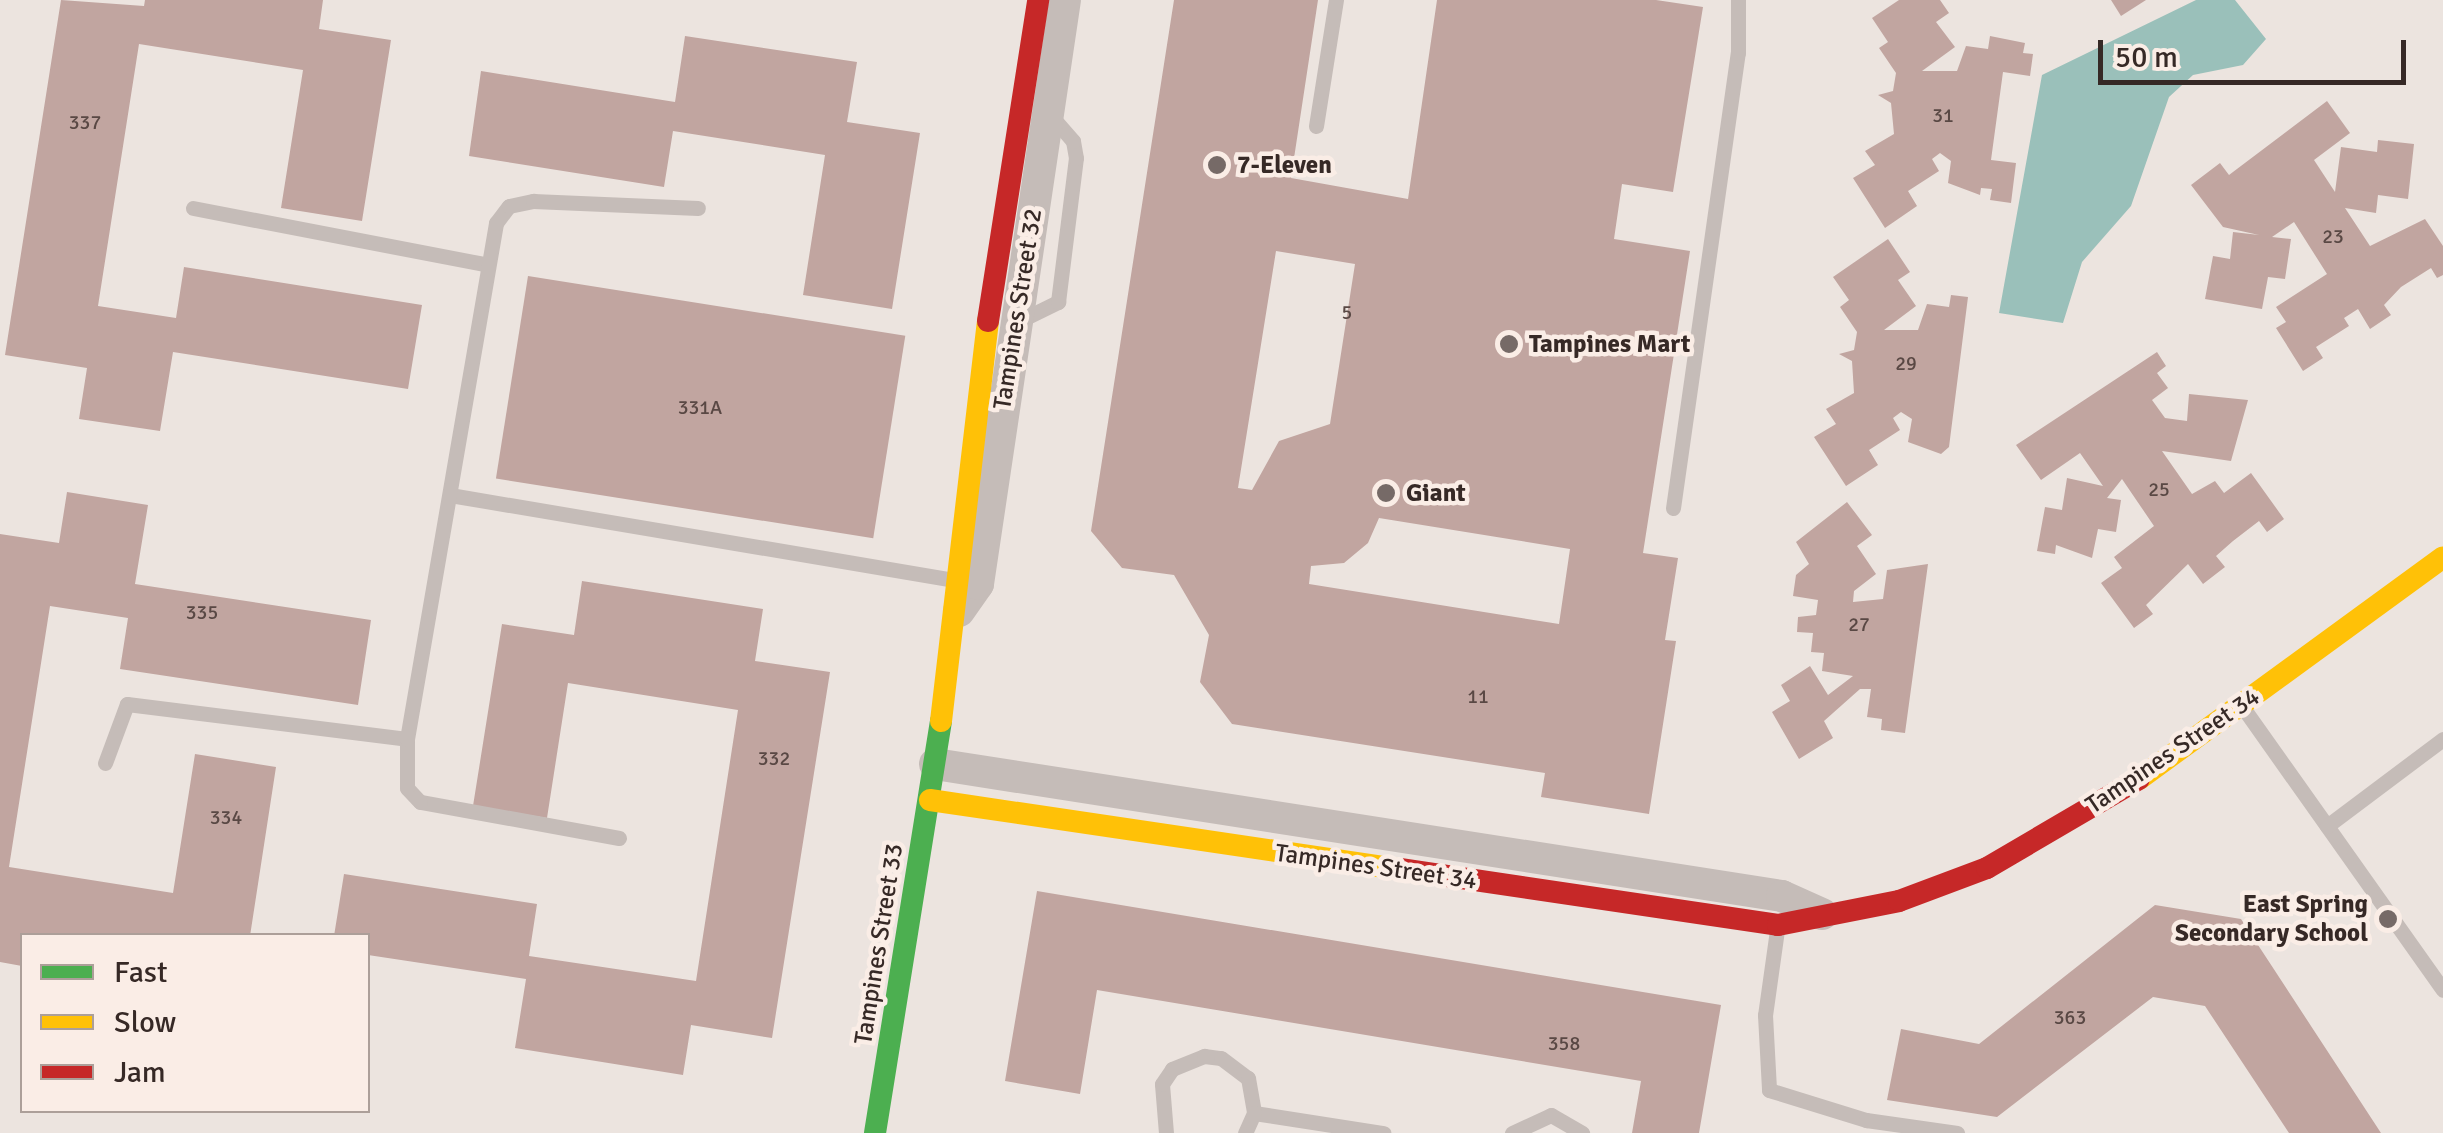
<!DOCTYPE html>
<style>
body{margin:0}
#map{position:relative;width:2443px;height:1133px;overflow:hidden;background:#ece4df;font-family:Signika,sans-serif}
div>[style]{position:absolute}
.water>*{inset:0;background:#9ac0ba}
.building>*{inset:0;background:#c1a5a0;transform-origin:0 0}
.lane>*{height:15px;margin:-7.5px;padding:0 7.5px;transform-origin:7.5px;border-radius:7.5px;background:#c5bcb8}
.street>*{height:32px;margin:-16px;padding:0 16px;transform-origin:16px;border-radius:16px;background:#c5bcb8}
.fast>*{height:22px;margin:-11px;padding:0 11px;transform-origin:11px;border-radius:11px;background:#4caf50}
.slow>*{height:22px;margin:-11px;padding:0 11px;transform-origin:11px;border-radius:11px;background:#ffc107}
.jam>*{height:22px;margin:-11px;padding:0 11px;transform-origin:11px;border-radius:11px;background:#c62828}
.dots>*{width:28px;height:28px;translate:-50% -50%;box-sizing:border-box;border:5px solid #faede6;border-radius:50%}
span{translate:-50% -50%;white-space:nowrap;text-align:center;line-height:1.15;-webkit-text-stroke:9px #faede6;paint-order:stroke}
.number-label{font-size:20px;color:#594844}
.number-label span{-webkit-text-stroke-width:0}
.poi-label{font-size:25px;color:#362926;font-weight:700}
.left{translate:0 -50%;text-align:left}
.right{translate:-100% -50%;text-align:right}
.street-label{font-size:25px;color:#362926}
.legend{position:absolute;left:20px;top:933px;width:350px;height:180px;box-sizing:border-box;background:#faede6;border:2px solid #ac9f99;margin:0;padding:12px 18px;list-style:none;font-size:30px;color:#362926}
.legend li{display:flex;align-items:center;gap:20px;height:50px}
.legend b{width:50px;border:2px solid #ac9f99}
.scale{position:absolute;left:2098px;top:40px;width:308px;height:45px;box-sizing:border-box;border:5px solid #362926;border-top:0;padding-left:12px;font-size:30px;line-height:35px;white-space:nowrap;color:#362926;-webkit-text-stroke:8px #faede6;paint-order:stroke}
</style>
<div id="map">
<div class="water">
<i style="clip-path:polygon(2196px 0,2235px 0,2266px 39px,2243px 65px,2193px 75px,2169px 97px,2131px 206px,2082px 262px,2063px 323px,1999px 313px,2042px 75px)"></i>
</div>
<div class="building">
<i style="clip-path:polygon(61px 0,144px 6px,145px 0,323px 0,319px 29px,391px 40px,362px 221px,281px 208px,303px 70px,139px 44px,98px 306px,176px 318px,184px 267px,422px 305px,408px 389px,173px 352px,160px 431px,79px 419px,87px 368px,5px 355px)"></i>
<i style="clip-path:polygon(evenodd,1174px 0,1318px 0,1291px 178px,1408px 199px,1437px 0,1656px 0,1703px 7px,1673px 192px,1622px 184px,1614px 239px,1690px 251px,1643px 553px,1678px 558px,1665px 640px,1676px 641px,1649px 814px,1541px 797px,1545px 773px,1232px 724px,1200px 682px,1209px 635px,1174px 575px,1122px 568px,1091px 531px,1174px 0,1276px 251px,1355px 264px,1330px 424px,1279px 441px,1252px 490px,1238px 488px,1276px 251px,1174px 0,1379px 518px,1570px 549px,1559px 624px,1309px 584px,1311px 566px,1344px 563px,1368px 543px,1379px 518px)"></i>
<i style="clip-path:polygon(1899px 0,1940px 0,1949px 13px,1936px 22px,1955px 47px,1922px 71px,1957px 71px,1966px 46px,1988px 49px,1990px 36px,2025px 43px,2023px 53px,2033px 54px,2030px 76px,2003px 72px,1991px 160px,2016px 163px,2011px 203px,1990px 200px,1992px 189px,1981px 188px,1980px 195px,1948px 183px,1951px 161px,1940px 153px,1932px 159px,1939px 171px,1908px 191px,1917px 206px,1885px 228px,1853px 178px,1875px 165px,1865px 151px,1894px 134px,1891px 103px,1878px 95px,1893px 91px,1896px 73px,1879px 48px,1888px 42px,1872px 18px)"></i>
<i style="clip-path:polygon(2111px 0,2146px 0,2121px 16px)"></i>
<i style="clip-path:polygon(685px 36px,857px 62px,847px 122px,920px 133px,892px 309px,803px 295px,825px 155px,673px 131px,664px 187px,469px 156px,481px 71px,675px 102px)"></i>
<i style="clip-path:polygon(2327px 101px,2350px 133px,2314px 160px,2335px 192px,2341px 147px,2377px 152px,2378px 140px,2414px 144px,2408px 199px,2378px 195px,2376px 213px,2345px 208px,2370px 246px,2425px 219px,2443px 246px,2443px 275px,2437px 278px,2431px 268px,2401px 287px,2384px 305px,2391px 315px,2370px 329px,2358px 309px,2344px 318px,2349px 326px,2316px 347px,2323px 358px,2303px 371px,2276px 328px,2286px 322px,2276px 307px,2327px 274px,2294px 222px,2272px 237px,2291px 239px,2285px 279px,2268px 277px,2262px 309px,2205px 299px,2213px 256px,2230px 259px,2233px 232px,2259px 235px,2223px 227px,2191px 185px,2220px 163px,2229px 175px)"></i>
<i style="clip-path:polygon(1888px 239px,1910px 272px,1898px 280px,1916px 306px,1884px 330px,1918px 330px,1927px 304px,1949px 307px,1951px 295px,1968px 297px,1949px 447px,1941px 454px,1908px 442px,1912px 419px,1901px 412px,1893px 418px,1900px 430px,1869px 450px,1878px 465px,1846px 486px,1814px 437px,1836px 424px,1826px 409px,1854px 393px,1852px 361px,1839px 354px,1854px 350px,1857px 332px,1840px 307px,1849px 300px,1833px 277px)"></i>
<i style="left:528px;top:276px;width:382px;height:205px;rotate:9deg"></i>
<i style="clip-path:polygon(2157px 352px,2166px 366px,2157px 373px,2168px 388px,2152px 400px,2165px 418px,2187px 421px,2189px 394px,2248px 400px,2231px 461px,2162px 451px,2192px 494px,2215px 481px,2224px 493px,2251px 473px,2284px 519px,2267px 532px,2259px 521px,2233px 541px,2216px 556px,2225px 567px,2203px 584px,2188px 564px,2146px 605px,2153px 614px,2134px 628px,2101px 583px,2122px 568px,2114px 557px,2154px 526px,2122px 479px,2107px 498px,2121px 500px,2116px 532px,2098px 529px,2092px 558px,2056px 545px,2055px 554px,2037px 551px,2045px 507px,2062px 510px,2067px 478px,2103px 486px,2080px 453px,2041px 480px,2016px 445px)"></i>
<i style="clip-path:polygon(67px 492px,148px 505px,135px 584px,371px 620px,358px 705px,120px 669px,128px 618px,50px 606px,9px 867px,173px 893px,195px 754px,276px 767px,250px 936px,22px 936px,22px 966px,0 962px,0 534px,59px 543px)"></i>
<i style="clip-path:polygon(1847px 502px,1872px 535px,1857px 546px,1876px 574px,1854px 591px,1853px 602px,1883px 599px,1887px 570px,1928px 564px,1905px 733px,1881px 730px,1882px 719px,1867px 717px,1871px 689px,1860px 689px,1824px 721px,1833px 738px,1799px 759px,1772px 712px,1790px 701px,1781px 685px,1810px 666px,1828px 695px,1853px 676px,1822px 671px,1824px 653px,1811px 652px,1813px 633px,1797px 632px,1798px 617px,1816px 615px,1818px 600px,1793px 596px,1796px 575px,1809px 564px,1796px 542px)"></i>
<i style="clip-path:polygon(582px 581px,763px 609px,755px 661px,830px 672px,772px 1038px,691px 1025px,683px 1075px,515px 1048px,526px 979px,368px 955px,368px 936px,334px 936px,344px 874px,537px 904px,529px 956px,696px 981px,738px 710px,568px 683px,547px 818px,473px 806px,502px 624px,574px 635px)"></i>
<i style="clip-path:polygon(1037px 891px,1721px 1005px,1699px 1133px,1632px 1133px,1641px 1081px,1097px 990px,1080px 1094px,1005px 1081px)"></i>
<i style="clip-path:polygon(2155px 905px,2241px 919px,2381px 1133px,2289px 1133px,2205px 1006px,2153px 997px,1997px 1117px,1887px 1100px,1901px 1029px,1979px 1044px)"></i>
</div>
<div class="lane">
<i style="left:1316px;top:126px;width:128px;rotate:-81deg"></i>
<i style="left:193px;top:208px;width:300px;rotate:10.9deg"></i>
<i style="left:1017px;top:322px;width:46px;rotate:-26deg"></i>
<i style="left:1058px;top:302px;width:145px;rotate:-82.9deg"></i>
<i style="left:1076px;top:158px;width:17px;rotate:-100deg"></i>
<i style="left:1073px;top:141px;width:37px;rotate:-131deg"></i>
<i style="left:450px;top:495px;width:506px;rotate:9.56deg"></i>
<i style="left:1673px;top:508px;width:460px;rotate:-81.9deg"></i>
<i style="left:1738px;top:53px;width:53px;rotate:-90deg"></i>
<i style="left:2244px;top:709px;width:344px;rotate:54.7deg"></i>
<i style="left:105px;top:763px;width:63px;rotate:-69.6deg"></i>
<i style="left:127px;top:704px;width:282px;rotate:7.1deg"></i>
<i style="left:2327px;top:826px;width:145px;rotate:-36.9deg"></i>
<i style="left:619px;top:838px;width:202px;rotate:-169.7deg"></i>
<i style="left:420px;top:802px;width:19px;rotate:-133deg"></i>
<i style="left:407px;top:788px;width:49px;rotate:-90deg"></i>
<i style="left:407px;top:739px;width:524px;rotate:-80.21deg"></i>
<i style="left:496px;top:223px;width:21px;rotate:-53deg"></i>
<i style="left:509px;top:206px;width:25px;rotate:-12deg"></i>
<i style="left:533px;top:201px;width:165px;rotate:2.4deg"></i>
<i style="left:1777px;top:930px;width:86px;rotate:98deg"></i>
<i style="left:1765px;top:1015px;width:75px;rotate:86.9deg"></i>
<i style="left:1769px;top:1090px;width:102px;rotate:17.2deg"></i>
<i style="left:1866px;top:1120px;width:92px;rotate:8.1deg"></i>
<i style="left:1254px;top:1113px;width:131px;rotate:8.8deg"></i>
<i style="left:1166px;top:1133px;width:49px;rotate:-94.7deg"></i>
<i style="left:1162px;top:1084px;width:18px;rotate:-56deg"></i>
<i style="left:1172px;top:1069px;width:35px;rotate:-22deg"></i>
<i style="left:1204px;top:1056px;width:17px;rotate:7deg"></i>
<i style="left:1221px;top:1058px;width:34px;rotate:37deg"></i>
<i style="left:1248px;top:1078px;width:36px;rotate:80deg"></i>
<i style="left:1254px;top:1113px;width:22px;rotate:114deg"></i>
<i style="left:1512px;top:1133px;width:43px;rotate:-24.8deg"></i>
<i style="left:1551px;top:1115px;width:36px;rotate:30deg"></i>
</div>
<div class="street">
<i style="left:959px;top:611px;width:33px;rotate:-55deg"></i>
<i style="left:978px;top:584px;width:590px;rotate:-81.53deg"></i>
<i style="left:935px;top:764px;width:857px;rotate:8.86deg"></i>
<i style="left:1782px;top:896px;width:44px;rotate:24.2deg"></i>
</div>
<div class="fast">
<i style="left:875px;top:1133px;width:417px;rotate:-80.9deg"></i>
</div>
<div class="slow">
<i style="left:941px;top:721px;width:403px;rotate:-83.3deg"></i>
<i style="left:2139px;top:779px;width:376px;rotate:-36.1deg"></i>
<i style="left:930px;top:800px;width:475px;rotate:8.4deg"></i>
</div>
<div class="jam">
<i style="left:988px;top:321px;width:325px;rotate:-81.1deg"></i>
<i style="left:1400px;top:869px;width:382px;rotate:8.4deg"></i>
<i style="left:1778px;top:925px;width:123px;rotate:-11.2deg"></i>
<i style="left:1899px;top:901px;width:94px;rotate:-20.6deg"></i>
<i style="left:1987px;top:868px;width:176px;rotate:-30.4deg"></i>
</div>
<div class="dots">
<i style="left:1217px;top:165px;background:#766a67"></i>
<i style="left:1509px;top:344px;background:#766a67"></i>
<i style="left:1386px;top:493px;background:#766a67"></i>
<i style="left:2388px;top:919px;background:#766a67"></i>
</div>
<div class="number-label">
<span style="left:1943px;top:115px">31</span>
<span style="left:85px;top:122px">337</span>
<span style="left:2333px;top:236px">23</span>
<span style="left:1347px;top:312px">5</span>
<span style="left:1906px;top:363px">29</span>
<span style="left:700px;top:407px">331A</span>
<span style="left:2159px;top:489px">25</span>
<span style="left:202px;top:612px">335</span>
<span style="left:1859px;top:624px">27</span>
<span style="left:1478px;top:696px">11</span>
<span style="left:774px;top:758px">332</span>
<span style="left:226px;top:817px">334</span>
<span style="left:2070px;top:1017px">363</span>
<span style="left:1564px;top:1043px">358</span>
</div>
<div class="poi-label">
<span class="left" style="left:1237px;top:165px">7-Eleven</span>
<span class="left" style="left:1529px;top:344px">Tampines Mart</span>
<span class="left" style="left:1406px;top:493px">Giant</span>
<span class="right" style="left:2368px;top:919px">East Spring<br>Secondary School</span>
</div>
<div class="street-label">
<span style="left:1018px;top:309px;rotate:-81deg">Tampines Street 32</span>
<span style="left:2173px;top:751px;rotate:-34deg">Tampines Street 34</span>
<span style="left:1376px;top:867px;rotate:8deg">Tampines Street 34</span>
<span style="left:879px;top:944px;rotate:-81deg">Tampines Street 33</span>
</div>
<ul class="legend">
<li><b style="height:12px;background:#4caf50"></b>Fast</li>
<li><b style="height:12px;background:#ffc107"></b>Slow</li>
<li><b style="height:12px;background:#c62828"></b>Jam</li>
</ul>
<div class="scale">50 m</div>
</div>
